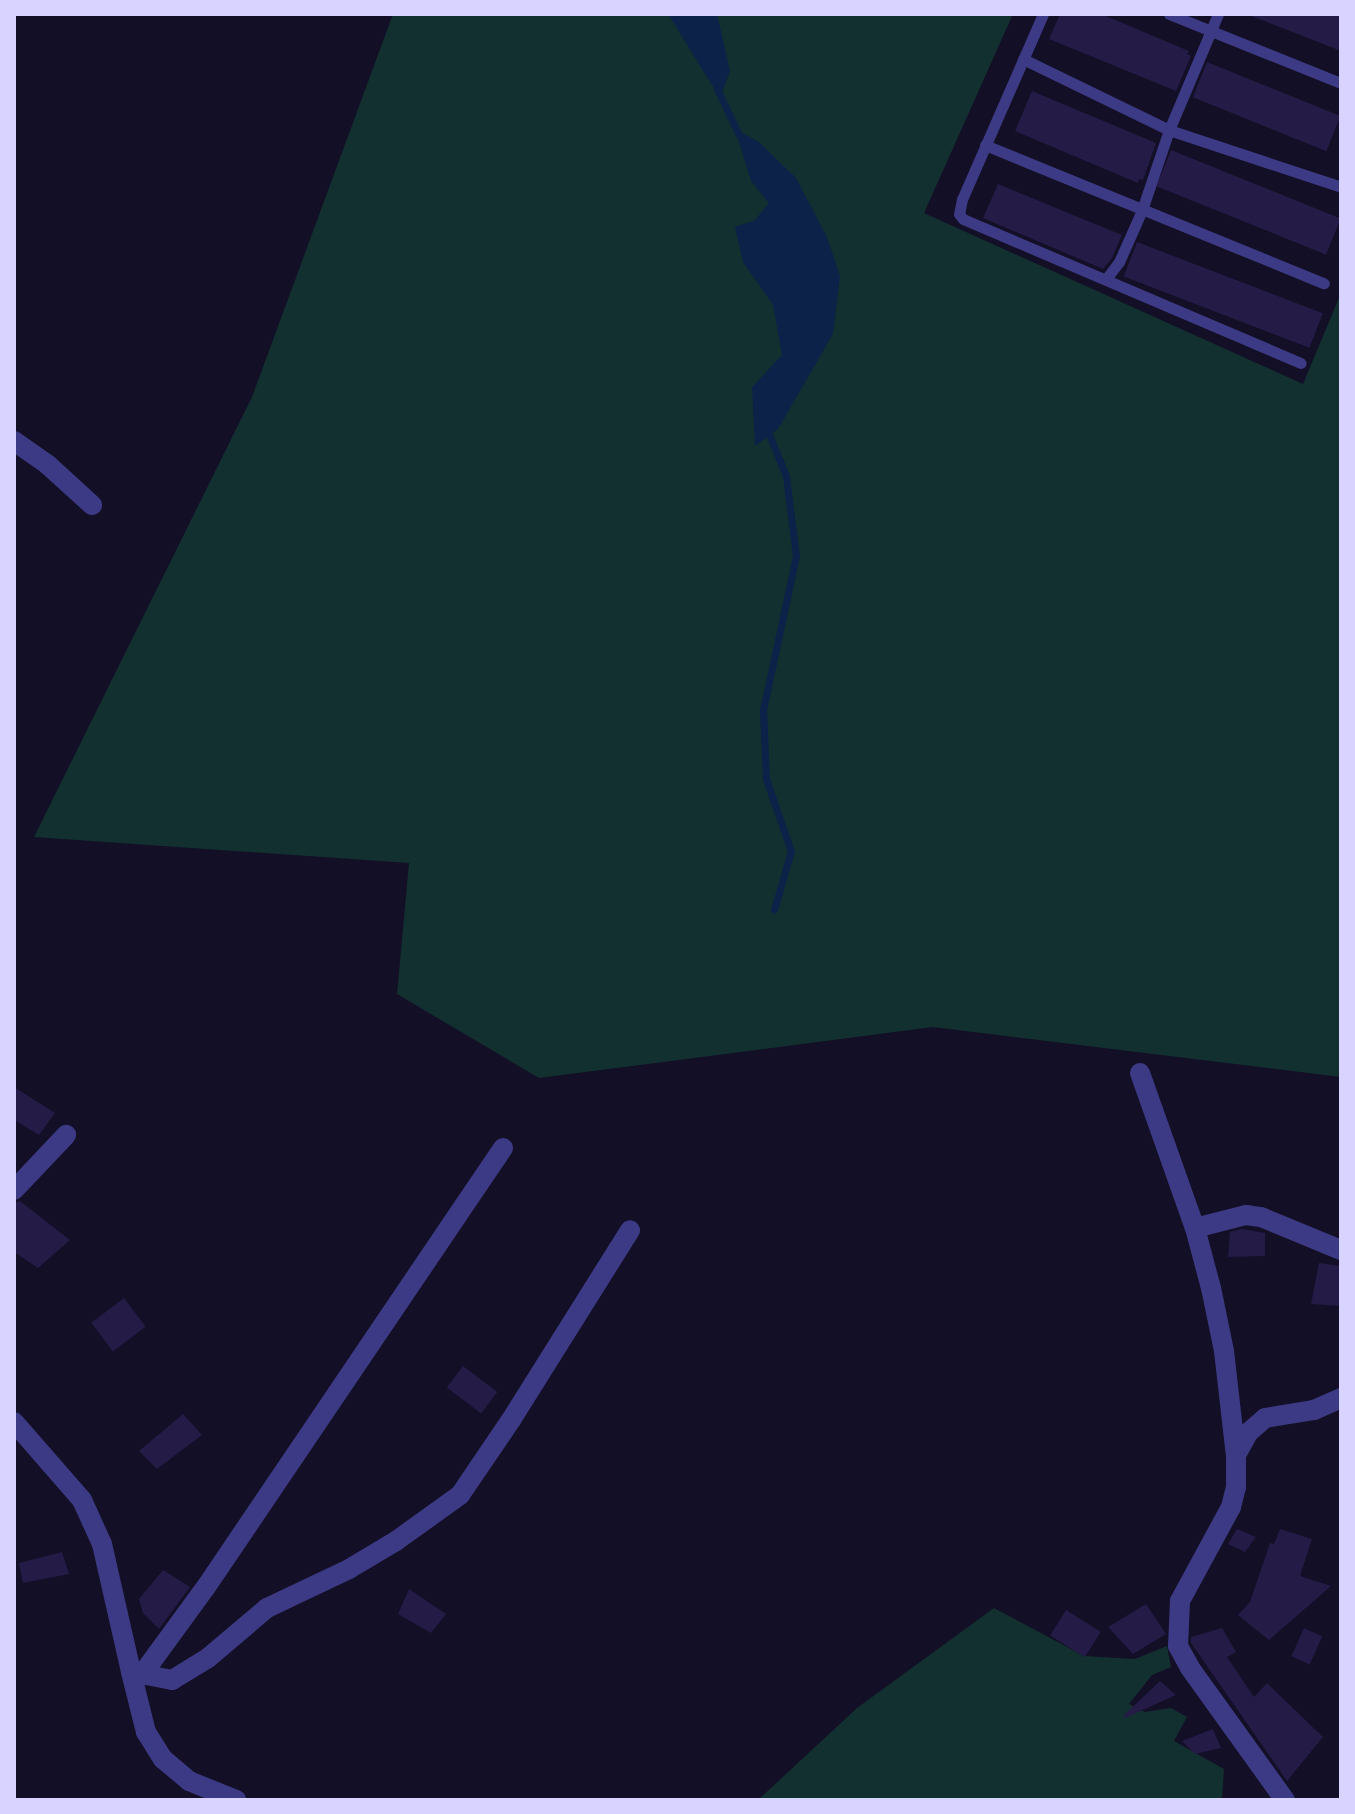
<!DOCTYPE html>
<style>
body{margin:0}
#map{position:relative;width:1355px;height:1814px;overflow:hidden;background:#130f26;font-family:Mulish,sans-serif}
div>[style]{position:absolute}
.green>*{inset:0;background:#12302f}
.water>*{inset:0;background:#0c2248}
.stream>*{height:7px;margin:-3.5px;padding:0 3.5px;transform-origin:3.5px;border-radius:3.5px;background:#0c2248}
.building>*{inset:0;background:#241b47;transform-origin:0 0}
.lane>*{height:11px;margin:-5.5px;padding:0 5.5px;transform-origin:5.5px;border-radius:5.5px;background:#3d3a85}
.street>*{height:20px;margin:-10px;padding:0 10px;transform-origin:10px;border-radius:10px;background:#3d3a85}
span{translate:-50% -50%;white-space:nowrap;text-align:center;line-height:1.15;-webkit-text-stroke:6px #130f26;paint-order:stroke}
.frame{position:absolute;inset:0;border:16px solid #d9d4ff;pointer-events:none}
</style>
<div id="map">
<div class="green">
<i style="clip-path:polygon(393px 14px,1013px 14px,924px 213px,1303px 384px,1341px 293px,1341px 1077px,933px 1027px,539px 1078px,397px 994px,409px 863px,34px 837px,252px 397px)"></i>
<i style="clip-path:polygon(994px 1608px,1084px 1656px,1135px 1659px,1167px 1646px,1171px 1667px,1152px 1675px,1129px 1704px,1145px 1712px,1171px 1708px,1187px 1717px,1174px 1741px,1224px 1769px,1222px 1800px,758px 1800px,857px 1708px)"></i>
</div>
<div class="water">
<i style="clip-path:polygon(668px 14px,717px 14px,730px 71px,720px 98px)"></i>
<i style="clip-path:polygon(735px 129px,759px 142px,796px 178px,827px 237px,840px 276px,833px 334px,778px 429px,755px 446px,752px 387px,782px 355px,773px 305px,743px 262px,735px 227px,755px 220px,769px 203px,751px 181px)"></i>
</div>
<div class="stream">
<i style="left:717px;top:89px;width:51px;rotate:64.4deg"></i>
<i style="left:766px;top:427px;width:53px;rotate:67.8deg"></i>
<i style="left:786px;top:476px;width:81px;rotate:82.9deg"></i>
<i style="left:796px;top:556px;width:157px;rotate:102.1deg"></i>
<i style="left:763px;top:710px;width:69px;rotate:87.5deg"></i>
<i style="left:766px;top:779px;width:76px;rotate:70.9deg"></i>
<i style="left:791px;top:851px;width:61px;rotate:106.1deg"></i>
</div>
<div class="building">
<i style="clip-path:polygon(1060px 14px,1101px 14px,1189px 51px,1187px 54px,1191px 56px,1176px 91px,1049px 39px)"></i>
<i style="clip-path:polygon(1341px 14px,1341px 51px,1249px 15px,1250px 14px)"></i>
<i style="left:1207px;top:62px;width:144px;height:38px;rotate:22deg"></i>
<i style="clip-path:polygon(1032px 91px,1156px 143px,1143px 180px,1139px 179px,1138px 183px,1015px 131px)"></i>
<i style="left:1171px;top:150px;width:183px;height:39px;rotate:22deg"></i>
<i style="clip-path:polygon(998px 184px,1122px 235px,1112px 258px,1103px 269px,983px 218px)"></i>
<i style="left:1137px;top:242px;width:199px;height:37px;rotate:21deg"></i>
<i style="clip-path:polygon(14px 1087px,55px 1113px,39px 1135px,14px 1120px)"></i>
<i style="clip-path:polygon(20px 1201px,70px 1240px,38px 1268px,14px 1252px,14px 1203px)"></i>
<i style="clip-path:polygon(1242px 1229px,1265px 1233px,1265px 1256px,1228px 1257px,1230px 1232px)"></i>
<i style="clip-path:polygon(1319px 1263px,1341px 1266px,1341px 1306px,1311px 1304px)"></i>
<i style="left:124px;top:1298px;width:36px;height:41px;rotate:53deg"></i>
<i style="left:463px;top:1366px;width:43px;height:27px;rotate:37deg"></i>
<i style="clip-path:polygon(183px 1414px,202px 1435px,157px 1469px,139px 1451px)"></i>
<i style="clip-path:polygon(1237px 1529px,1256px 1537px,1245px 1552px,1228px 1544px)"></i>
<i style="clip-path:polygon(1280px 1529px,1312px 1539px,1300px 1576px,1331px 1586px,1269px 1640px,1238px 1615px,1250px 1602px,1270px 1543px,1274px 1544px)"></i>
<i style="clip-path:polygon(62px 1552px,69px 1574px,23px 1583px,19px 1563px)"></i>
<i style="clip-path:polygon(163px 1570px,190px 1587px,159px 1629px,143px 1613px,139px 1599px)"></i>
<i style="clip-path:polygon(409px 1589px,446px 1614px,431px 1633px,398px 1614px)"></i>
<i style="clip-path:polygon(1146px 1604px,1166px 1634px,1133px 1654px,1108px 1627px)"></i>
<i style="left:1066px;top:1610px;width:41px;height:30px;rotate:32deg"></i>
<i style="clip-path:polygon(1222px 1628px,1236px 1652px,1227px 1657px,1254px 1697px,1267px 1683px,1323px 1737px,1287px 1781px,1191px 1643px,1191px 1637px)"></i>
<i style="left:1304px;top:1628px;width:20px;height:31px;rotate:24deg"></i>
<i style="clip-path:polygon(1160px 1681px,1176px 1695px,1125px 1718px,1123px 1716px)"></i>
<i style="clip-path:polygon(1213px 1729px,1221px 1748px,1195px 1754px,1182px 1741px)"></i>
</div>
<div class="lane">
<i style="left:1043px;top:14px;width:202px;rotate:113.6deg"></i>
<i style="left:962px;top:199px;width:15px;rotate:101deg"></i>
<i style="left:959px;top:214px;width:6px;rotate:51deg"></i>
<i style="left:963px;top:219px;width:367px;rotate:23.1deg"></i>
<i style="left:1169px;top:14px;width:185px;rotate:21.9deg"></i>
<i style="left:1023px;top:59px;width:162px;rotate:25.9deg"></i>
<i style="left:1169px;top:130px;width:181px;rotate:18.3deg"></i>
<i style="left:985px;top:145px;width:366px;rotate:22.2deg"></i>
<i style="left:1106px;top:279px;width:21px;rotate:-53deg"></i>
<i style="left:1119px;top:262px;width:57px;rotate:-66.1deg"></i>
<i style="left:1142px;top:210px;width:84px;rotate:-71.4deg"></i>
<i style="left:1169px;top:130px;width:126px;rotate:-67.1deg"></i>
</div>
<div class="street">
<i style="left:14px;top:441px;width:40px;rotate:34.9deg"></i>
<i style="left:47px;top:464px;width:61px;rotate:42.3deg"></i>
<i style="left:1140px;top:1073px;width:164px;rotate:70.5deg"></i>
<i style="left:1195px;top:1228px;width:62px;rotate:75.1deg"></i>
<i style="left:1211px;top:1288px;width:64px;rotate:78.3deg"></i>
<i style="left:1224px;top:1351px;width:106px;rotate:83.5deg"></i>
<i style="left:1236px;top:1456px;width:31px;rotate:90deg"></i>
<i style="left:1236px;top:1487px;width:21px;rotate:104deg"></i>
<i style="left:1231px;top:1507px;width:107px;rotate:118.5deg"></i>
<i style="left:1180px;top:1601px;width:45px;rotate:92.5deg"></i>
<i style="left:1178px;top:1646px;width:25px;rotate:61deg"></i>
<i style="left:1190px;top:1668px;width:163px;rotate:54.3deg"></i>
<i style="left:14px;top:1190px;width:76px;rotate:-46.6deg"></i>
<i style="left:1195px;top:1228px;width:53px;rotate:-14.3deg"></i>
<i style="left:1246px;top:1215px;width:15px;rotate:8deg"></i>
<i style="left:1261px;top:1217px;width:87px;rotate:22.4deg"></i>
<i style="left:14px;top:1422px;width:103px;rotate:48.9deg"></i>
<i style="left:82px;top:1500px;width:48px;rotate:65.6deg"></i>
<i style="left:102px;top:1544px;width:131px;rotate:77.2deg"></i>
<i style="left:131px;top:1672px;width:42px;rotate:11deg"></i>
<i style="left:172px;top:1680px;width:42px;rotate:-31.4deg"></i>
<i style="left:208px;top:1658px;width:77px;rotate:-40.3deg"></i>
<i style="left:267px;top:1608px;width:91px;rotate:-25.4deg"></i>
<i style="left:349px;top:1569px;width:55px;rotate:-30.8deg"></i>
<i style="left:396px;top:1541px;width:79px;rotate:-35.7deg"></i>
<i style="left:460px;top:1495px;width:91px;rotate:-55.8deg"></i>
<i style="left:511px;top:1420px;width:224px;rotate:-57.9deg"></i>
<i style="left:1236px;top:1455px;width:26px;rotate:-61deg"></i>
<i style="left:1249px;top:1432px;width:21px;rotate:-41deg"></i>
<i style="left:1265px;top:1418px;width:50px;rotate:-9.3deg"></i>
<i style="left:1314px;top:1410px;width:30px;rotate:-24deg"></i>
<i style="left:131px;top:1672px;width:62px;rotate:76deg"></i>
<i style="left:146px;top:1732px;width:32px;rotate:58deg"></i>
<i style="left:163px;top:1759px;width:34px;rotate:40deg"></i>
<i style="left:189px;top:1781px;width:51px;rotate:22deg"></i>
<i style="left:141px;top:1676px;width:110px;rotate:-53.9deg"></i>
<i style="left:206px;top:1587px;width:530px;rotate:-55.92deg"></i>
</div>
<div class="frame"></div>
</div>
